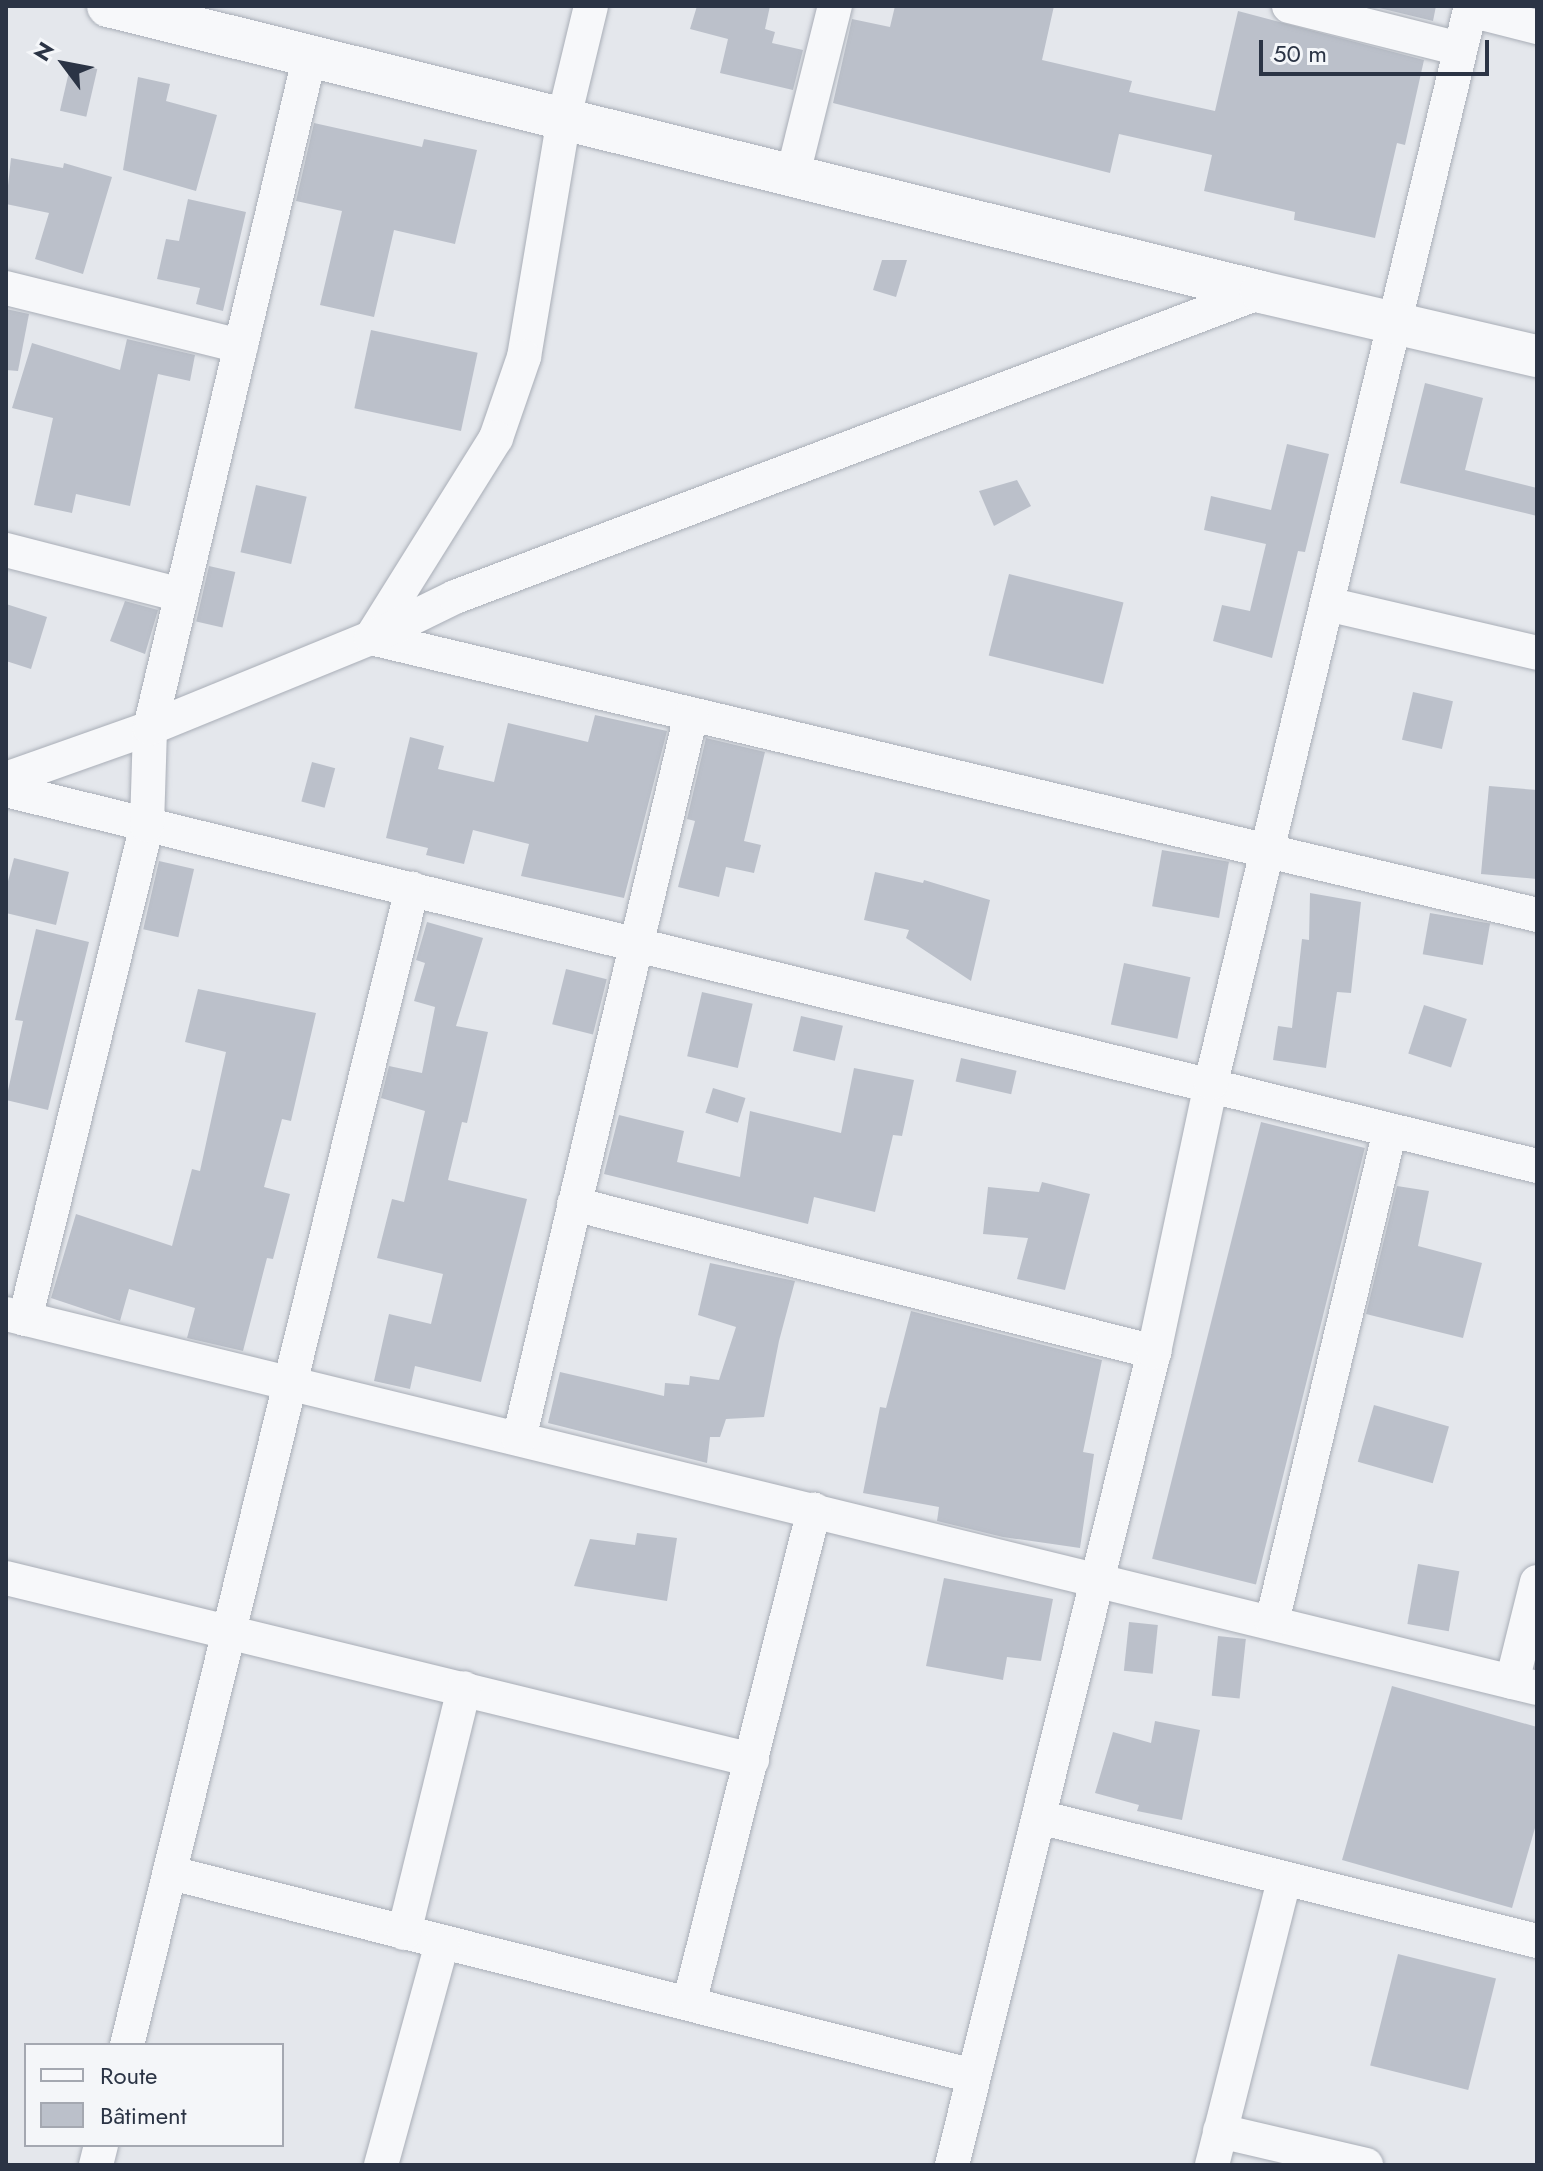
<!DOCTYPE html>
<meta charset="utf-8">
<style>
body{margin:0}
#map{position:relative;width:1543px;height:2171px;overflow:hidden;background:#e4e7ec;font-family:Jost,sans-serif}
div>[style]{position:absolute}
.building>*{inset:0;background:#bbc0ca;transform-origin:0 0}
.roads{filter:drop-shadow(0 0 2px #a9aeb7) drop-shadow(0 0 2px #a9aeb7)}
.minor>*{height:34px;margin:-17px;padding:0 17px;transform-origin:17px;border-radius:17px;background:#f7f8fa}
.tertiary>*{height:42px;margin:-21px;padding:0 21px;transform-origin:21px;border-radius:21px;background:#f7f8fa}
span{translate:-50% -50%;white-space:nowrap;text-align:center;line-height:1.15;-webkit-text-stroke:7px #f4f6f9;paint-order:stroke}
.frame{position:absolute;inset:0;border:8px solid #2b3445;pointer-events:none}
.legend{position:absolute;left:24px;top:2043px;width:260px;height:104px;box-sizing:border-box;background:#f4f6f9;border:2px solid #a4a8b1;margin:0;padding:10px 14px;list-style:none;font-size:24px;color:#2b3445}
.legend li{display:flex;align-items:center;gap:16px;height:40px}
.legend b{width:40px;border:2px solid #a4a8b1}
.north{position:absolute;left:24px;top:24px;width:80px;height:80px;-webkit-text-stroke:6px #f4f6f9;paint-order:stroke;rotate:302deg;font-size:22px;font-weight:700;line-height:32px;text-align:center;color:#2b3445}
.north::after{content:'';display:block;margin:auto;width:28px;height:36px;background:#2b3445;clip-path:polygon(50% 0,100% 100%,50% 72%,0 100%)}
.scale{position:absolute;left:1259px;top:40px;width:230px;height:36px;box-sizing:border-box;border:4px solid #2b3445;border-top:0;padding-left:10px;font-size:24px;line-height:28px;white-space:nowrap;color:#2b3445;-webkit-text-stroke:6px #f4f6f9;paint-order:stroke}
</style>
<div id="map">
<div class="building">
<i style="clip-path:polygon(697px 6px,770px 6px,765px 29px,775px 32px,772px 43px,803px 50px,793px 90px,720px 73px,728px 39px,690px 29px)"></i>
<i style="clip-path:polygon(895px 6px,1054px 6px,1042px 60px,1132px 81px,1129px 92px,1215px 111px,1238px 11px,1424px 60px,1405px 145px,1397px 143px,1375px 238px,1294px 220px,1295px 212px,1204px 191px,1212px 155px,1119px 134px,1110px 173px,833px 103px,852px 19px,890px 27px)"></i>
<i style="clip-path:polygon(1371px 6px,1436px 6px,1433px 21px)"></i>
<i style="left:71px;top:63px;width:27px;height:49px;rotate:13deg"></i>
<i style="clip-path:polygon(138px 77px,170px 84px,166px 101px,217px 115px,196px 191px,123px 170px)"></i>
<i style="clip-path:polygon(314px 123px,422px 147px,424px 139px,477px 150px,455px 244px,394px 230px,374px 317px,320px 305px,342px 211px,296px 201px)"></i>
<i style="clip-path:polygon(11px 158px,63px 168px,64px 163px,112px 177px,83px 274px,35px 259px,49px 213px,6px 204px)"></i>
<i style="clip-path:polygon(188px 199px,246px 212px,223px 311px,196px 304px,200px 288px,157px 279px,166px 239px,179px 241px)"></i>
<i style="clip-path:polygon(882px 260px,907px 260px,896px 297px,873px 290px)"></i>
<i style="clip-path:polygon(6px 309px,29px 314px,18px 371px,6px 370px)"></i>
<i style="left:371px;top:330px;width:109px;height:80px;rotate:12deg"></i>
<i style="clip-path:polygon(127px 339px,195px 355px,190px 381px,158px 374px,130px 506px,76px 494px,72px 513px,34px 505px,53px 418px,12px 408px,32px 343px,120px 370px)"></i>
<i style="clip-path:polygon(1425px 383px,1483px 398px,1465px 470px,1537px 488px,1537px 516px,1400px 483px)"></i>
<i style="clip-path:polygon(1287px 444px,1329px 454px,1305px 552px,1298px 551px,1272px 658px,1213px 641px,1222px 605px,1250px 611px,1266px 544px,1204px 530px,1211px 496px,1271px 510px)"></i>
<i style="clip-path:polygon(1017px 480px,1031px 506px,994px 526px,979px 491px)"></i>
<i style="left:256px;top:485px;width:52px;height:69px;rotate:13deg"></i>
<i style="left:209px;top:566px;width:27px;height:57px;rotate:13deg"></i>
<i style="left:1009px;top:574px;width:118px;height:84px;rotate:14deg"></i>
<i style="clip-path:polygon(125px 601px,158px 610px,145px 654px,110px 641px)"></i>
<i style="clip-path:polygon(6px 604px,47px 617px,31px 669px,6px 661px)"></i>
<i style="left:1413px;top:692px;width:41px;height:49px;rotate:13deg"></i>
<i style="clip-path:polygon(595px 715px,667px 731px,624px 898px,521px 876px,529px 844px,473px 830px,464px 864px,426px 855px,428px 848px,386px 838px,410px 737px,444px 746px,438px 769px,494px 782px,508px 723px,588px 742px)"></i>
<i style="clip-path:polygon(706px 738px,765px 752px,744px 841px,761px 845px,754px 873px,726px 867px,719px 897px,678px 887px,695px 821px,687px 819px)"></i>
<i style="left:312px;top:762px;width:24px;height:41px;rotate:15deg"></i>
<i style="clip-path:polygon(1489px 786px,1537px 790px,1537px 879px,1481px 874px)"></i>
<i style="left:1162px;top:850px;width:68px;height:57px;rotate:10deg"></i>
<i style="clip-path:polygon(14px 858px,69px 872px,56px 925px,6px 913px,6px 889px)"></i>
<i style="left:159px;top:861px;width:36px;height:70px;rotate:13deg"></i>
<i style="clip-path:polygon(875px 872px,923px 883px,924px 880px,990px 900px,971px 981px,906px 938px,909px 930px,864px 920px)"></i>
<i style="clip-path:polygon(1310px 893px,1361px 902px,1351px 993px,1337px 992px,1326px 1068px,1273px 1060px,1278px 1026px,1292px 1028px,1302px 939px,1309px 940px)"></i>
<i style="left:1430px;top:913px;width:61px;height:42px;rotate:10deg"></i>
<i style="clip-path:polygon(427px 922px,483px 938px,456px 1026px,488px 1032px,467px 1123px,462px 1122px,448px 1180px,527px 1199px,481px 1382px,415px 1366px,410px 1389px,374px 1381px,389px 1314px,431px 1324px,443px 1274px,377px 1258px,392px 1199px,404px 1202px,425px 1111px,381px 1098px,389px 1066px,422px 1073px,435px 1007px,414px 1001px,425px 963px,416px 960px)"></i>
<i style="clip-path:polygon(36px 929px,89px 942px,48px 1110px,6px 1100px,23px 1021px,15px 1020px)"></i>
<i style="left:1124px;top:963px;width:68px;height:63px;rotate:12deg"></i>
<i style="left:566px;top:969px;width:42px;height:57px;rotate:14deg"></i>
<i style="clip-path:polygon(198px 989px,316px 1013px,291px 1121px,282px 1119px,264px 1187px,290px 1194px,273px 1259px,267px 1258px,243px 1351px,187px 1338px,195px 1308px,129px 1289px,120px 1321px,51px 1298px,76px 1214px,172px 1246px,192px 1169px,200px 1171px,226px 1052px,185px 1042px)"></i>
<i style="left:702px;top:992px;width:52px;height:66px;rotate:13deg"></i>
<i style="left:1424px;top:1005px;width:45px;height:51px;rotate:18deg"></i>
<i style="left:801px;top:1016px;width:43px;height:36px;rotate:13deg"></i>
<i style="left:961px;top:1058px;width:57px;height:24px;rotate:13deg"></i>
<i style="clip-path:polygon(854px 1068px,914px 1080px,902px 1136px,893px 1135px,875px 1212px,814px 1197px,808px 1224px,604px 1174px,619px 1115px,684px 1131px,677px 1162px,740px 1177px,750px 1111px,841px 1133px)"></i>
<i style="left:713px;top:1088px;width:34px;height:26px;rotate:17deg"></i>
<i style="left:1261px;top:1122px;width:107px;height:450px;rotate:14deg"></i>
<i style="clip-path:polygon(1042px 1182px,1090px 1194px,1065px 1290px,1017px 1279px,1028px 1238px,983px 1234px,988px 1187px,1039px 1192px)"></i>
<i style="clip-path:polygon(1397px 1186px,1429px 1191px,1418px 1246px,1482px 1263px,1463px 1338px,1366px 1314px)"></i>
<i style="clip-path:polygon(710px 1263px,795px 1281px,779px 1341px,764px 1417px,726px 1419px,720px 1437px,710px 1437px,707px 1463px,548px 1423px,560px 1372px,664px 1396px,665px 1383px,689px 1385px,690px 1376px,719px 1380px,736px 1327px,698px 1315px)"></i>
<i style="clip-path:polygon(911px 1311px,1102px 1360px,1083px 1452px,1094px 1454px,1080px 1548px,1003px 1537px,937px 1521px,939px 1507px,863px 1493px,880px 1407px,886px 1408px)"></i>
<i style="left:1374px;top:1405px;width:78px;height:59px;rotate:16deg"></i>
<i style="clip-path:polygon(637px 1533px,677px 1538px,667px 1601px,574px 1586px,590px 1539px,635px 1545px)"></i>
<i style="left:1418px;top:1564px;width:42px;height:61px;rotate:10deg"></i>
<i style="clip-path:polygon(944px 1578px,1053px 1599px,1041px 1661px,1007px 1657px,1003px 1680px,926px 1666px)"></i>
<i style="left:1129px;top:1622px;width:29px;height:49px;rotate:6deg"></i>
<i style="left:1218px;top:1636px;width:28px;height:60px;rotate:6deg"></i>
<i style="clip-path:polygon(1392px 1686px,1537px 1727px,1537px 1821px,1512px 1908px,1342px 1860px)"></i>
<i style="clip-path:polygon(1155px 1721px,1200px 1730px,1182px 1820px,1137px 1811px,1139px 1805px,1095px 1793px,1113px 1732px,1151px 1743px)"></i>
<i style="left:1398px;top:1954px;width:101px;height:115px;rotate:14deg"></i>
</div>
<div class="roads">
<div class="minor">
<i style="left:591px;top:6px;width:115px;rotate:103.6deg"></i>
<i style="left:564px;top:118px;width:242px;rotate:99.5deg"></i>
<i style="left:524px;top:357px;width:86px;rotate:109.1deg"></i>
<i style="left:496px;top:438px;width:236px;rotate:122deg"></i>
<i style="left:371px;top:638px;width:1198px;rotate:13.36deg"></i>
<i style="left:1289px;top:6px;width:176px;rotate:14.1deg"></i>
<i style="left:1470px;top:10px;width:69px;rotate:14.2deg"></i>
<i style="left:793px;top:174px;width:173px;rotate:-76deg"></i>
<i style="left:6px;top:288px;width:242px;rotate:13.9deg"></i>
<i style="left:6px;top:550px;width:181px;rotate:14.4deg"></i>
<i style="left:1327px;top:604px;width:216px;rotate:13.1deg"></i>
<i style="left:6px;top:779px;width:153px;rotate:-19.5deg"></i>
<i style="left:150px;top:728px;width:239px;rotate:-22.2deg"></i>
<i style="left:371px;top:638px;width:93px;rotate:-26deg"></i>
<i style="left:455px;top:597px;width:862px;rotate:-20.73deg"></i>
<i style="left:6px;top:790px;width:1576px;rotate:13.8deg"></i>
<i style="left:574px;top:1204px;width:599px;rotate:14.31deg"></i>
<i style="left:6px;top:1314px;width:1576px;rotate:13.73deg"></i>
<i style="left:25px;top:1319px;width:509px;rotate:-76.13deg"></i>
<i style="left:147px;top:825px;width:97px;rotate:-88.2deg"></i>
<i style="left:150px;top:728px;width:692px;rotate:-76.63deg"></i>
<i style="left:519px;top:1439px;width:744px;rotate:-76.64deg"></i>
<i style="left:6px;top:1578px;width:768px;rotate:13.71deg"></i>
<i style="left:1272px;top:1622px;width:506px;rotate:-76.51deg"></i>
<i style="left:1512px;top:1682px;width:103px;rotate:-76deg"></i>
<i style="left:1039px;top:1817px;width:513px;rotate:13.98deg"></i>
<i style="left:171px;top:1873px;width:827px;rotate:14.2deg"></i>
<i style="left:404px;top:1933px;width:252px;rotate:-76.2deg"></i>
<i style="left:689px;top:2004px;width:510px;rotate:-75.8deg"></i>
<i style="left:127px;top:2045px;width:1191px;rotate:-76.15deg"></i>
<i style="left:1220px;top:2131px;width:150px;rotate:13.1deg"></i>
<i style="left:96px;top:2165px;width:21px;rotate:-76deg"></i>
<i style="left:381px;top:2165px;width:230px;rotate:-74.6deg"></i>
<i style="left:952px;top:2165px;width:838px;rotate:-76.05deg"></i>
<i style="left:1154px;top:1352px;width:275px;rotate:-78deg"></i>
<i style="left:1211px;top:1083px;width:1108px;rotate:-76.43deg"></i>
<i style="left:1212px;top:2165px;width:294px;rotate:-75.8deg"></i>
</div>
<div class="tertiary">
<i style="left:108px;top:6px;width:1188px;rotate:13.93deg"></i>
<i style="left:1261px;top:292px;width:283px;rotate:13.1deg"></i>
</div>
</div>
<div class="frame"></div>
<ul class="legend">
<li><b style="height:10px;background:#f7f8fa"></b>Route</li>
<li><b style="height:22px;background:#bbc0ca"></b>Bâtiment</li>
</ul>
<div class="north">N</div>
<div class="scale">50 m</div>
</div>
